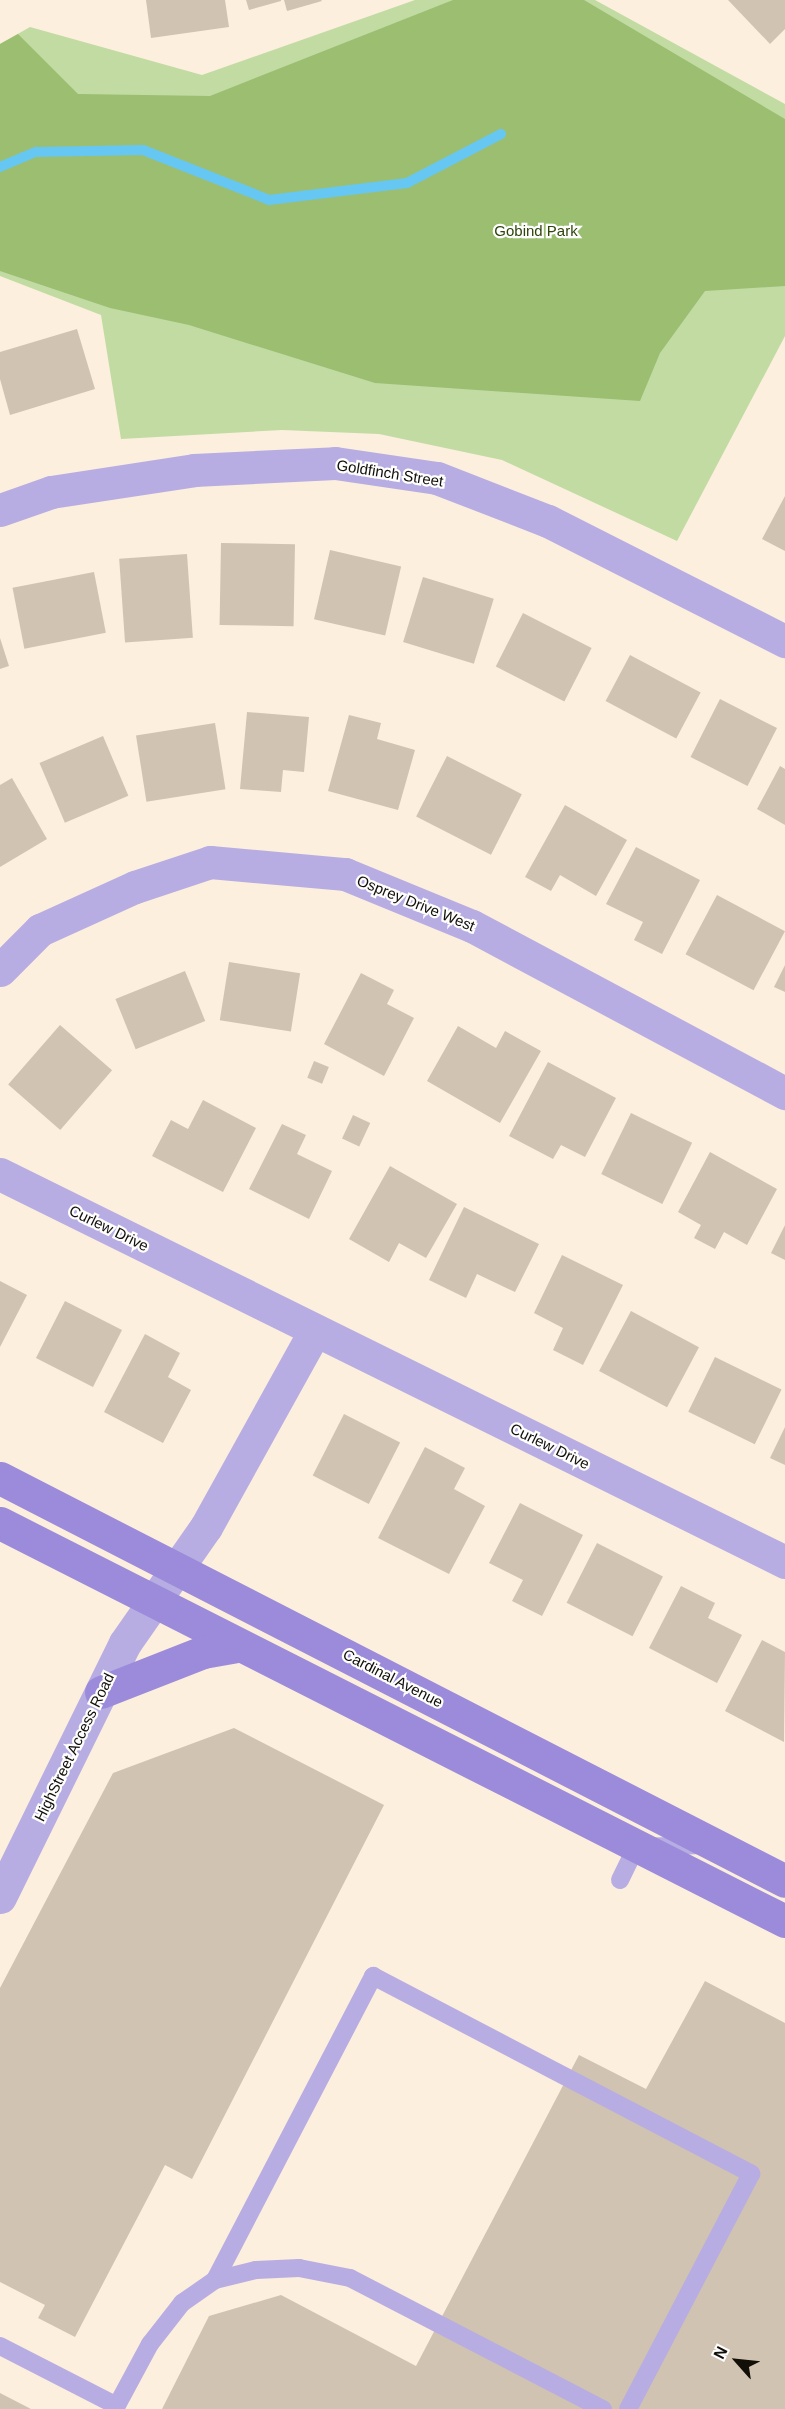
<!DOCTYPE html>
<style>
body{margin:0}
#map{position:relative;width:785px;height:2409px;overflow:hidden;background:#fcefdd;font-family:Arial,sans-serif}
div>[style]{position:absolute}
.green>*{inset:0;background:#c1dba3}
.forest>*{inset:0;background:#9bbe71}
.stream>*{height:10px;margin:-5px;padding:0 5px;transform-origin:5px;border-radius:5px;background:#67c7f3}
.building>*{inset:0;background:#d0c3b2;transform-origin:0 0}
.lane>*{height:18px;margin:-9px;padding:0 9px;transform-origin:9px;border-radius:9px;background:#b7ade3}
.street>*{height:33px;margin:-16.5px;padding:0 16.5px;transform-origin:16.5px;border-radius:16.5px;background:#b7ade3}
.secondary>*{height:33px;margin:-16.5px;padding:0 16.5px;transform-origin:16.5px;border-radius:16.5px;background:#9b8bda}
span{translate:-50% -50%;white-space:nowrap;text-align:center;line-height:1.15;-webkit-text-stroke:4.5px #fefefe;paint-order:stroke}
.park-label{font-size:15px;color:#2f440b}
.street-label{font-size:15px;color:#120e08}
.north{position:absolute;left:707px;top:2331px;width:60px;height:60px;-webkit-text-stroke:4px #fefefe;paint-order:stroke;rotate:297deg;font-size:16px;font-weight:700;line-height:24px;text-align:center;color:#120e08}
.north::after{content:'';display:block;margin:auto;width:21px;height:27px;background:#120e08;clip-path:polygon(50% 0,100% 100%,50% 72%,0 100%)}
</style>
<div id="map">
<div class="green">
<i style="clip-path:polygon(415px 0,595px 0,785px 104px,785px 336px,677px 541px,502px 460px,379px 434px,282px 430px,121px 439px,101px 315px,0 276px,0 44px,30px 27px,202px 75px)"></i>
</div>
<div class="forest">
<i style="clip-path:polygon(453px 0,584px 0,785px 119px,785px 286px,705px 291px,660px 353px,640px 401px,375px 383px,189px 325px,110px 308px,0 271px,0 44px,18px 34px,78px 94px,210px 96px)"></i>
</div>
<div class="stream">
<i style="left:0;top:167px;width:39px;rotate:-23deg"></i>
<i style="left:36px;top:152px;width:107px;rotate:-1.1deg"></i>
<i style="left:143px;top:150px;width:136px;rotate:21.6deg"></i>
<i style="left:269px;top:200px;width:139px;rotate:-7deg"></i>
<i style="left:407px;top:183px;width:106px;rotate:-27.5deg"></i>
</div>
<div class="building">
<i style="clip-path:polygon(146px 0,225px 0,229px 27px,151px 38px)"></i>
<i style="clip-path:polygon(246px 0,281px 0,281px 1px,249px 10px)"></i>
<i style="clip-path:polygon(284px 0,321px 0,322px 1px,287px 11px)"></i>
<i style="clip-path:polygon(728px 0,785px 0,785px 29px,770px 44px)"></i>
<i style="clip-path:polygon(77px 329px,95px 389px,10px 415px,0 379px,0 352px)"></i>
<i style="clip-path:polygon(785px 496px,785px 551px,762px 539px)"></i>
<i style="left:221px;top:543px;width:74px;height:82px;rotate:1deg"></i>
<i style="left:330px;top:550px;width:73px;height:71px;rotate:13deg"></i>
<i style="left:187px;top:554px;width:84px;height:68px;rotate:86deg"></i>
<i style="left:94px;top:572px;width:62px;height:83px;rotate:79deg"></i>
<i style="left:423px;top:577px;width:74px;height:68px;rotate:17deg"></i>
<i style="left:523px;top:613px;width:77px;height:60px;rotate:27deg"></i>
<i style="clip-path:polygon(0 638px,9px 666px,0 669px)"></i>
<i style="left:630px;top:655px;width:80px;height:52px;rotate:28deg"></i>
<i style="left:720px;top:699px;width:64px;height:65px;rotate:27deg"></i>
<i style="clip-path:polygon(247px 712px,309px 717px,304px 772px,283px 770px,281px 792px,240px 789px)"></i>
<i style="clip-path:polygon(349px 715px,381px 723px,377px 739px,415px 750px,398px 810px,328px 791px)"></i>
<i style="left:215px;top:723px;width:67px;height:80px;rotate:81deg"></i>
<i style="left:103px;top:736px;width:65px;height:69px;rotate:67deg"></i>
<i style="left:447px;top:756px;width:84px;height:68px;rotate:27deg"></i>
<i style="clip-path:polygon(780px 766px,785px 769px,785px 825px,757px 809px)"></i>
<i style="clip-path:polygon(12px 778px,47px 839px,0 867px,0 785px)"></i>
<i style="clip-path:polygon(565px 805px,627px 840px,596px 896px,560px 875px,551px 891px,525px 877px)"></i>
<i style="clip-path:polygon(636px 847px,700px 880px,662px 954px,634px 940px,643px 922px,606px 904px)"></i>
<i style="left:717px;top:895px;width:77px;height:67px;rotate:28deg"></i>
<i style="left:229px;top:962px;width:72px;height:59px;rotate:9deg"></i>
<i style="clip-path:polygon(785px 965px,785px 992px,774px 987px)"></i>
<i style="left:185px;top:971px;width:54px;height:75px;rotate:68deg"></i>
<i style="clip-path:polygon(361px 973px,394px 990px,387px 1004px,414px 1018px,384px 1076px,324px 1044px)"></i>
<i style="left:60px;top:1025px;width:69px;height:79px;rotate:41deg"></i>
<i style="clip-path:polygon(458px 1026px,496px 1048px,505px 1031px,541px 1051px,500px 1123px,427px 1081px)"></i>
<i style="left:314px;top:1061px;width:16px;height:18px;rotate:22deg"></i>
<i style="clip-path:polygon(548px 1062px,616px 1098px,585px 1157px,561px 1145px,553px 1159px,509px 1136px)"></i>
<i style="clip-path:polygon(203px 1100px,256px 1128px,223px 1192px,152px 1156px,171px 1120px,188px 1129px)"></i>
<i style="left:631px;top:1113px;width:68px;height:68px;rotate:26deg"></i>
<i style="left:353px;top:1115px;width:19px;height:26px;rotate:25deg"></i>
<i style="clip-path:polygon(282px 1124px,306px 1135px,297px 1154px,332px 1171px,309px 1219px,249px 1189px)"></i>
<i style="clip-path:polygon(710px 1152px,777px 1189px,747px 1245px,724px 1232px,715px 1249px,694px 1238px,701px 1225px,678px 1212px)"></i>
<i style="clip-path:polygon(390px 1166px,457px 1204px,426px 1258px,399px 1243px,389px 1262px,349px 1239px)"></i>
<i style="clip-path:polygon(464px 1207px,539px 1244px,515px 1292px,477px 1274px,466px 1298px,429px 1280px)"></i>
<i style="clip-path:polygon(785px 1225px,785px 1260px,771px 1253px)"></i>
<i style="clip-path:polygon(562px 1255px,623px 1285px,583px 1365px,553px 1350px,563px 1328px,534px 1313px)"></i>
<i style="clip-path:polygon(0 1281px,27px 1295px,0 1347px)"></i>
<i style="left:65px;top:1301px;width:64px;height:64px;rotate:27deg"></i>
<i style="left:631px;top:1311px;width:77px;height:68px;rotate:28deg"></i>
<i style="clip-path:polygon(145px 1334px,180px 1353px,168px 1377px,191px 1390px,163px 1443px,104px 1412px)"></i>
<i style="left:715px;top:1357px;width:74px;height:61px;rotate:26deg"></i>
<i style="left:344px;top:1414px;width:63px;height:69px;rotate:27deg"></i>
<i style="clip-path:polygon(785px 1427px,785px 1465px,770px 1458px)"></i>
<i style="clip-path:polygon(425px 1447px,465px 1468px,454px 1489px,485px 1506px,449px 1574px,378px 1538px)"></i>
<i style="clip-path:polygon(520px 1503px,583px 1535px,542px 1616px,512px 1601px,523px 1580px,489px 1563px)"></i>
<i style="left:597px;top:1543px;width:74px;height:67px;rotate:27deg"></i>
<i style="clip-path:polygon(681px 1586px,715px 1603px,708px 1618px,742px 1635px,717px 1683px,649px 1648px)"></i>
<i style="clip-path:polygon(762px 1640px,785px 1652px,784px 1742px,725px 1711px)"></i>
<i style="clip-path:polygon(234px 1728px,384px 1805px,192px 2179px,165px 2165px,75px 2337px,38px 2318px,45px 2305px,0 2282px,0 1988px,113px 1773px)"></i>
<i style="clip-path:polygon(705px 1981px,785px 2023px,785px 2409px,162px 2409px,209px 2316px,281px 2295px,416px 2366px,579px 2055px,646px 2089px)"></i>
<i style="clip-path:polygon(0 2393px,31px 2409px,0 2409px)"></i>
</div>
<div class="lane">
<i style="left:620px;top:1880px;width:37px;rotate:-64deg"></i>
<i style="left:636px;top:1847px;width:67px;rotate:-1.7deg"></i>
<i style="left:215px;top:2280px;width:343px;rotate:-62.5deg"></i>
<i style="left:373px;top:1976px;width:427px;rotate:27.6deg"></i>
<i style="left:751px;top:2174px;width:265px;rotate:117.6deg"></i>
<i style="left:0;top:2346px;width:131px;rotate:27.1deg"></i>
<i style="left:115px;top:2409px;width:74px;rotate:-61.7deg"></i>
<i style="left:150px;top:2344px;width:52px;rotate:-52deg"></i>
<i style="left:182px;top:2303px;width:40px;rotate:-34.9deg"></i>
<i style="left:215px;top:2280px;width:42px;rotate:-13.7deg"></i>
<i style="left:256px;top:2270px;width:43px;rotate:-2.7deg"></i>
<i style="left:299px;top:2268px;width:52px;rotate:11.1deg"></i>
<i style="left:350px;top:2278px;width:285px;rotate:27.4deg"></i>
</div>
<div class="street">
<i style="left:0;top:510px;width:54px;rotate:-19.4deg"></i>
<i style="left:51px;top:492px;width:145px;rotate:-8.7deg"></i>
<i style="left:194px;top:470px;width:141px;rotate:-2.8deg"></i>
<i style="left:335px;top:463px;width:103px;rotate:8.4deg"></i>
<i style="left:437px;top:478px;width:119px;rotate:21.2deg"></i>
<i style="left:548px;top:521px;width:266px;rotate:26.9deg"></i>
<i style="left:0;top:970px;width:57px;rotate:-45deg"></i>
<i style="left:40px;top:930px;width:104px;rotate:-24.4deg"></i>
<i style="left:135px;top:887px;width:79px;rotate:-18.4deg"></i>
<i style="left:210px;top:862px;width:136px;rotate:5.1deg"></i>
<i style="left:345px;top:874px;width:137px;rotate:22.3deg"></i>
<i style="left:472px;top:926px;width:355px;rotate:28.1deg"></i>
<i style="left:0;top:1174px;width:876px;rotate:26.3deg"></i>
<i style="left:0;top:1897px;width:283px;rotate:-63.8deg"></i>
<i style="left:125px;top:1643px;width:141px;rotate:-55.1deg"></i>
<i style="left:206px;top:1527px;width:225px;rotate:-61deg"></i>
</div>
<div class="secondary">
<i style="left:0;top:1478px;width:882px;rotate:27.17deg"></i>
<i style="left:0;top:1523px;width:880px;rotate:26.89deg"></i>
<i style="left:101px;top:1692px;width:110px;rotate:-21.4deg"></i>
<i style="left:203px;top:1652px;width:36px;rotate:-10deg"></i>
</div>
<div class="park-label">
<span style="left:536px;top:231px">Gobind Park</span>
</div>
<div class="street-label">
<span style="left:390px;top:473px;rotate:9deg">Goldfinch Street</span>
<span style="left:416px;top:903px;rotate:22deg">Osprey Drive West</span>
<span style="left:109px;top:1228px;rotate:26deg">Curlew Drive</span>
<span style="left:550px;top:1446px;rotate:26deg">Curlew Drive</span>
<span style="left:393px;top:1678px;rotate:27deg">Cardinal Avenue</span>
<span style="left:74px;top:1747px;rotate:-64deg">HighStreet Access Road</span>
</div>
<div class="north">N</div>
</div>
